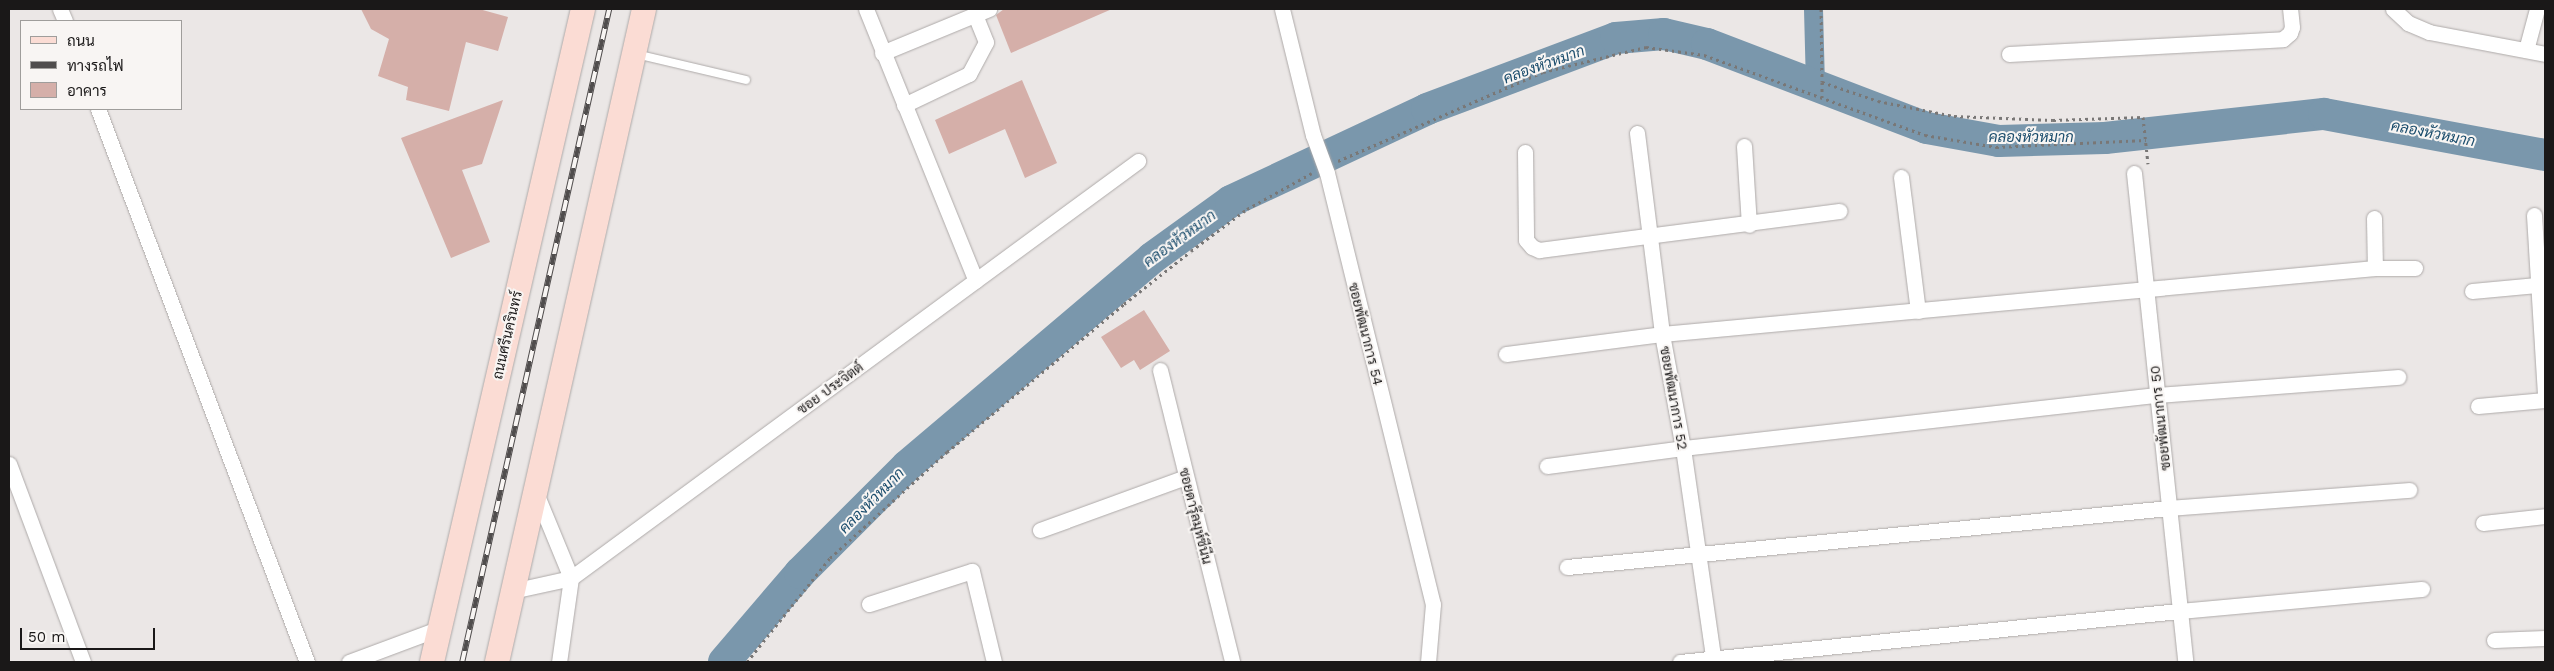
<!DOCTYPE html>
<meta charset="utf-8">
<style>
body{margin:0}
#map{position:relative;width:2554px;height:671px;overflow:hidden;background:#ebe7e6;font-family:"Work Sans",Sarabun,sans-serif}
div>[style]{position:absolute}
.canal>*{height:19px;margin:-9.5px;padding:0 9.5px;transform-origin:9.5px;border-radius:9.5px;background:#7a97ac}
.river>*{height:32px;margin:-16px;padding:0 16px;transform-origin:16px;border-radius:16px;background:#7a97ac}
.building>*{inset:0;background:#d5afa9}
.path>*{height:3px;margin-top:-1.5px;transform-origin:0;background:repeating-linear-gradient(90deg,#797776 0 2.5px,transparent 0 6.5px)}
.roads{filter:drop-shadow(0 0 1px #aeaaa9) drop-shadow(0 0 1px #aeaaa9)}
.lane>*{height:8px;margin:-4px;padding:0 4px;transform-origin:4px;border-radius:4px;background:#fff}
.street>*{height:15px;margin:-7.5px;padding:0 7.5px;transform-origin:7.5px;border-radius:7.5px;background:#fff}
.primary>*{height:24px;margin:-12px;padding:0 12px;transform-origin:12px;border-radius:12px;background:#fbdcd4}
.rail>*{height:5.5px;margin-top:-2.75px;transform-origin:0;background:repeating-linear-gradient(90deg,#f8f5f3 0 11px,#504d4d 0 22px);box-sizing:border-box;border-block:1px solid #504d4d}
span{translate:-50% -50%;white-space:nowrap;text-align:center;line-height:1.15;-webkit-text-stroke:4px #f8f5f3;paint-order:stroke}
.street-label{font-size:14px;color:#1a1818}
.water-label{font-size:15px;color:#1a4c6c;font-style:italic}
.frame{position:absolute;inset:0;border:10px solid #1a1818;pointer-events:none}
.legend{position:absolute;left:20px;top:20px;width:162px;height:90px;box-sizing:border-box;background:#f8f5f3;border:1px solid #9f9d9b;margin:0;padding:6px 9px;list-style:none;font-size:15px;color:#1a1818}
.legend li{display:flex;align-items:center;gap:10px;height:25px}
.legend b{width:25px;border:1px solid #9f9d9b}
.scale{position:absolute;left:20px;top:628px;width:135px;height:22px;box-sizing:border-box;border:2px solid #1a1818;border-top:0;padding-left:6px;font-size:15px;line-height:18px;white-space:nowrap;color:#1a1818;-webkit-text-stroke:4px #f8f5f3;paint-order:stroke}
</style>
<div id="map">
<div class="canal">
<i style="left:1813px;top:9px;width:76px;rotate:88.5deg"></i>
</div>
<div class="river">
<i style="left:724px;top:662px;width:117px;rotate:-49.5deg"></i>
<i style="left:800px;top:573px;width:151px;rotate:-45deg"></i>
<i style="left:907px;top:466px;width:321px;rotate:-40.3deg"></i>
<i style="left:1152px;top:258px;width:97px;rotate:-35.8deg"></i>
<i style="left:1231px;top:201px;width:217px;rotate:-25.1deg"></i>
<i style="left:1427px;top:109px;width:202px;rotate:-20.6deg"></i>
<i style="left:1616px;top:38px;width:48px;rotate:-4.8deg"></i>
<i style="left:1664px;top:34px;width:44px;rotate:13.1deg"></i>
<i style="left:1707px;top:44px;width:235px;rotate:20.9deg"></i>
<i style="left:1927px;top:128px;width:73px;rotate:10.2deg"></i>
<i style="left:1999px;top:141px;width:106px;rotate:-1.6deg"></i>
<i style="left:2105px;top:138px;width:220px;rotate:-6.3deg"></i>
<i style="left:2324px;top:114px;width:225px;rotate:10.5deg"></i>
</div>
<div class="building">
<i style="clip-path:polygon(361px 9px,479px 9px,508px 17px,498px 51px,466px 42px,449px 111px,406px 100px,408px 87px,378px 76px,389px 39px,371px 29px)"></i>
<i style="clip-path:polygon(1004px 9px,1112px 9px,1011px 53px,996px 15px)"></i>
<i style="clip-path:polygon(1022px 80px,1057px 163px,1025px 178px,1005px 129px,949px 154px,935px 120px)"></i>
<i style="clip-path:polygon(503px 100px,482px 164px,462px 170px,490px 242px,451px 258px,401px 138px)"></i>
<i style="clip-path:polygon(1144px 310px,1170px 351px,1140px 370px,1134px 360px,1121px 368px,1101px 337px)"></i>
</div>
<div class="path">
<i style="left:1821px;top:9px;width:73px;rotate:89.2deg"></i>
<i style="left:1822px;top:82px;width:59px;rotate:18.7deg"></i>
<i style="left:1878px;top:101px;width:77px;rotate:11.2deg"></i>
<i style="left:1954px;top:116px;width:99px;rotate:2.3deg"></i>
<i style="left:2053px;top:120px;width:90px;rotate:-1.9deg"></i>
<i style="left:2143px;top:117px;width:47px;rotate:83.9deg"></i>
<i style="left:1822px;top:82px;width:18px;rotate:90deg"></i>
<i style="left:1338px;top:161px;width:223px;rotate:-23.5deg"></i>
<i style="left:1543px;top:72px;width:106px;rotate:-13.6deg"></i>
<i style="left:1646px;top:47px;width:59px;rotate:7.9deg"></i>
<i style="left:1704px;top:55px;width:235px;rotate:19.9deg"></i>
<i style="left:1925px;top:135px;width:72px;rotate:9.6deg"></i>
<i style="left:1996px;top:147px;width:150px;rotate:-2.7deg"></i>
<i style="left:747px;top:662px;width:133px;rotate:-51.4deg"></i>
<i style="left:830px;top:558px;width:158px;rotate:-42.2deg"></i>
<i style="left:947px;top:452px;width:231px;rotate:-39.9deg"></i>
<i style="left:1124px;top:304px;width:85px;rotate:-38.3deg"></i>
<i style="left:1191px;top:251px;width:70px;rotate:-36.9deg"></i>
<i style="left:1247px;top:209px;width:74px;rotate:-29deg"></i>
</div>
<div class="roads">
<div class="lane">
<i style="left:636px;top:54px;width:113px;rotate:13.3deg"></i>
</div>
<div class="street">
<i style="left:60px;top:9px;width:13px;rotate:67deg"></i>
<i style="left:866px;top:9px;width:293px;rotate:68deg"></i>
<i style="left:1282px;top:9px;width:130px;rotate:76.2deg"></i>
<i style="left:1313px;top:135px;width:40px;rotate:69.8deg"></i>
<i style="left:1327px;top:173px;width:444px;rotate:76.2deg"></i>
<i style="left:1433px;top:604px;width:58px;rotate:94.9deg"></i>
<i style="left:2393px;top:9px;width:21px;rotate:43deg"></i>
<i style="left:2408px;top:23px;width:23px;rotate:23deg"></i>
<i style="left:2429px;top:32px;width:118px;rotate:10.7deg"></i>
<i style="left:2526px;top:50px;width:42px;rotate:-75deg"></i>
<i style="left:882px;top:53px;width:116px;rotate:-22.4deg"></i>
<i style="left:2009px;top:54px;width:274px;rotate:-3.1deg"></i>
<i style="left:2283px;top:39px;width:9px;rotate:-41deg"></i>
<i style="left:2290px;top:33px;width:6px;rotate:-72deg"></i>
<i style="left:2292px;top:27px;width:18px;rotate:-96deg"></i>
<i style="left:904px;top:105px;width:72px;rotate:-25.5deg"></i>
<i style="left:969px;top:74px;width:36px;rotate:-62deg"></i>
<i style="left:986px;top:42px;width:29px;rotate:-112deg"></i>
<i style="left:98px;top:109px;width:591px;rotate:69.3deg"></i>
<i style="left:1637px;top:133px;width:203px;rotate:82.9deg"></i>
<i style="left:1662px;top:334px;width:116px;rotate:79.6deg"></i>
<i style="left:1683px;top:448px;width:216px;rotate:81.8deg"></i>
<i style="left:1744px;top:146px;width:79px;rotate:86.4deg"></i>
<i style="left:1525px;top:152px;width:88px;rotate:89.3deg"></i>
<i style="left:1526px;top:240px;width:9px;rotate:49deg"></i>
<i style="left:1532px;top:247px;width:8px;rotate:23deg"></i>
<i style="left:1539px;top:250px;width:303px;rotate:-7.4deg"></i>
<i style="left:2134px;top:173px;width:492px;rotate:84deg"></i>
<i style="left:1901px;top:177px;width:135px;rotate:82.8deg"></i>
<i style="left:2534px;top:215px;width:179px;rotate:86.5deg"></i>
<i style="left:2374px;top:218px;width:50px;rotate:88.9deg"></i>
<i style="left:2472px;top:291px;width:65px;rotate:-5.3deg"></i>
<i style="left:1506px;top:354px;width:157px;rotate:-7.3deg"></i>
<i style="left:1662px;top:334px;width:716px;rotate:-5.29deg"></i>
<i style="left:2375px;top:268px;width:40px"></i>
<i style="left:1160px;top:370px;width:301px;rotate:76.1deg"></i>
<i style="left:2478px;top:406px;width:67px;rotate:-5.1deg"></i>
<i style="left:9px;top:464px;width:211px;rotate:69.5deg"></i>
<i style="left:1547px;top:466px;width:137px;rotate:-7.5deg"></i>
<i style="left:1683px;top:448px;width:478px;rotate:-6.4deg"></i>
<i style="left:2158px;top:395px;width:241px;rotate:-4.3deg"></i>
<i style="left:536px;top:493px;width:92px;rotate:67.6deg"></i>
<i style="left:571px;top:578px;width:85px;rotate:98.1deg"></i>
<i style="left:2483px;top:523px;width:62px;rotate:-6.4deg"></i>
<i style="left:1040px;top:530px;width:155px;rotate:-20deg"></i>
<i style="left:1567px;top:567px;width:605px;rotate:-5.6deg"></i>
<i style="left:2169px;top:508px;width:241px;rotate:-4.3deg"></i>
<i style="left:512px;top:591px;width:60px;rotate:-12.4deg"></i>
<i style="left:571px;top:578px;width:704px;rotate:-36.33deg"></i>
<i style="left:869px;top:604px;width:108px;rotate:-17.8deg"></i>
<i style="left:972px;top:571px;width:94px;rotate:76.4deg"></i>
<i style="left:2494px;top:640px;width:51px;rotate:-2.2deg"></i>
<i style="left:349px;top:662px;width:97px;rotate:-20.5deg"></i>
<i style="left:1680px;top:662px;width:502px;rotate:-5.84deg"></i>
<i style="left:2179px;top:611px;width:244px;rotate:-5.2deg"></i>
</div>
<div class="primary">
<i style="left:432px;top:662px;width:670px;rotate:-76.98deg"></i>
<i style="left:497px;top:662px;width:669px;rotate:-77.31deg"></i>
</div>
</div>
<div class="rail">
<i style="left:462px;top:662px;width:669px;rotate:-77.31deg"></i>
</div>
<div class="street-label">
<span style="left:1366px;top:334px;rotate:76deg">ซอยพัฒนาการ 54</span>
<span style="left:507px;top:335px;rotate:-77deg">ถนนศรีนครินทร์</span>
<span style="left:830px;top:388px;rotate:-36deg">ซอย ประจิตต์</span>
<span style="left:1674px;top:398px;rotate:80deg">ซอยพัฒนาการ 52</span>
<span style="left:2160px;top:418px;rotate:-96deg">ซอยพัฒนาการ 50</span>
<span style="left:1196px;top:516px;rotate:76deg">ซอยดารุ๊ลมุห์ซีนีน</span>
</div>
<div class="water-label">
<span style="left:1544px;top:65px;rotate:-20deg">คลองหัวหมาก</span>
<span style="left:2433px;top:134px;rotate:11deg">คลองหัวหมาก</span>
<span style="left:2031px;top:138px">คลองหัวหมาก</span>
<span style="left:1180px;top:239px;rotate:-36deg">คลองหัวหมาก</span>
<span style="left:872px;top:501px;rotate:-45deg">คลองหัวหมาก</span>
</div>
<div class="frame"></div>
<ul class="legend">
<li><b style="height:6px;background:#fbdcd4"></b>ถนน</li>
<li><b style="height:6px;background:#504d4d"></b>ทางรถไฟ</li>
<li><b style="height:14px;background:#d5afa9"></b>อาคาร</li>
</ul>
<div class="scale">50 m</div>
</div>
